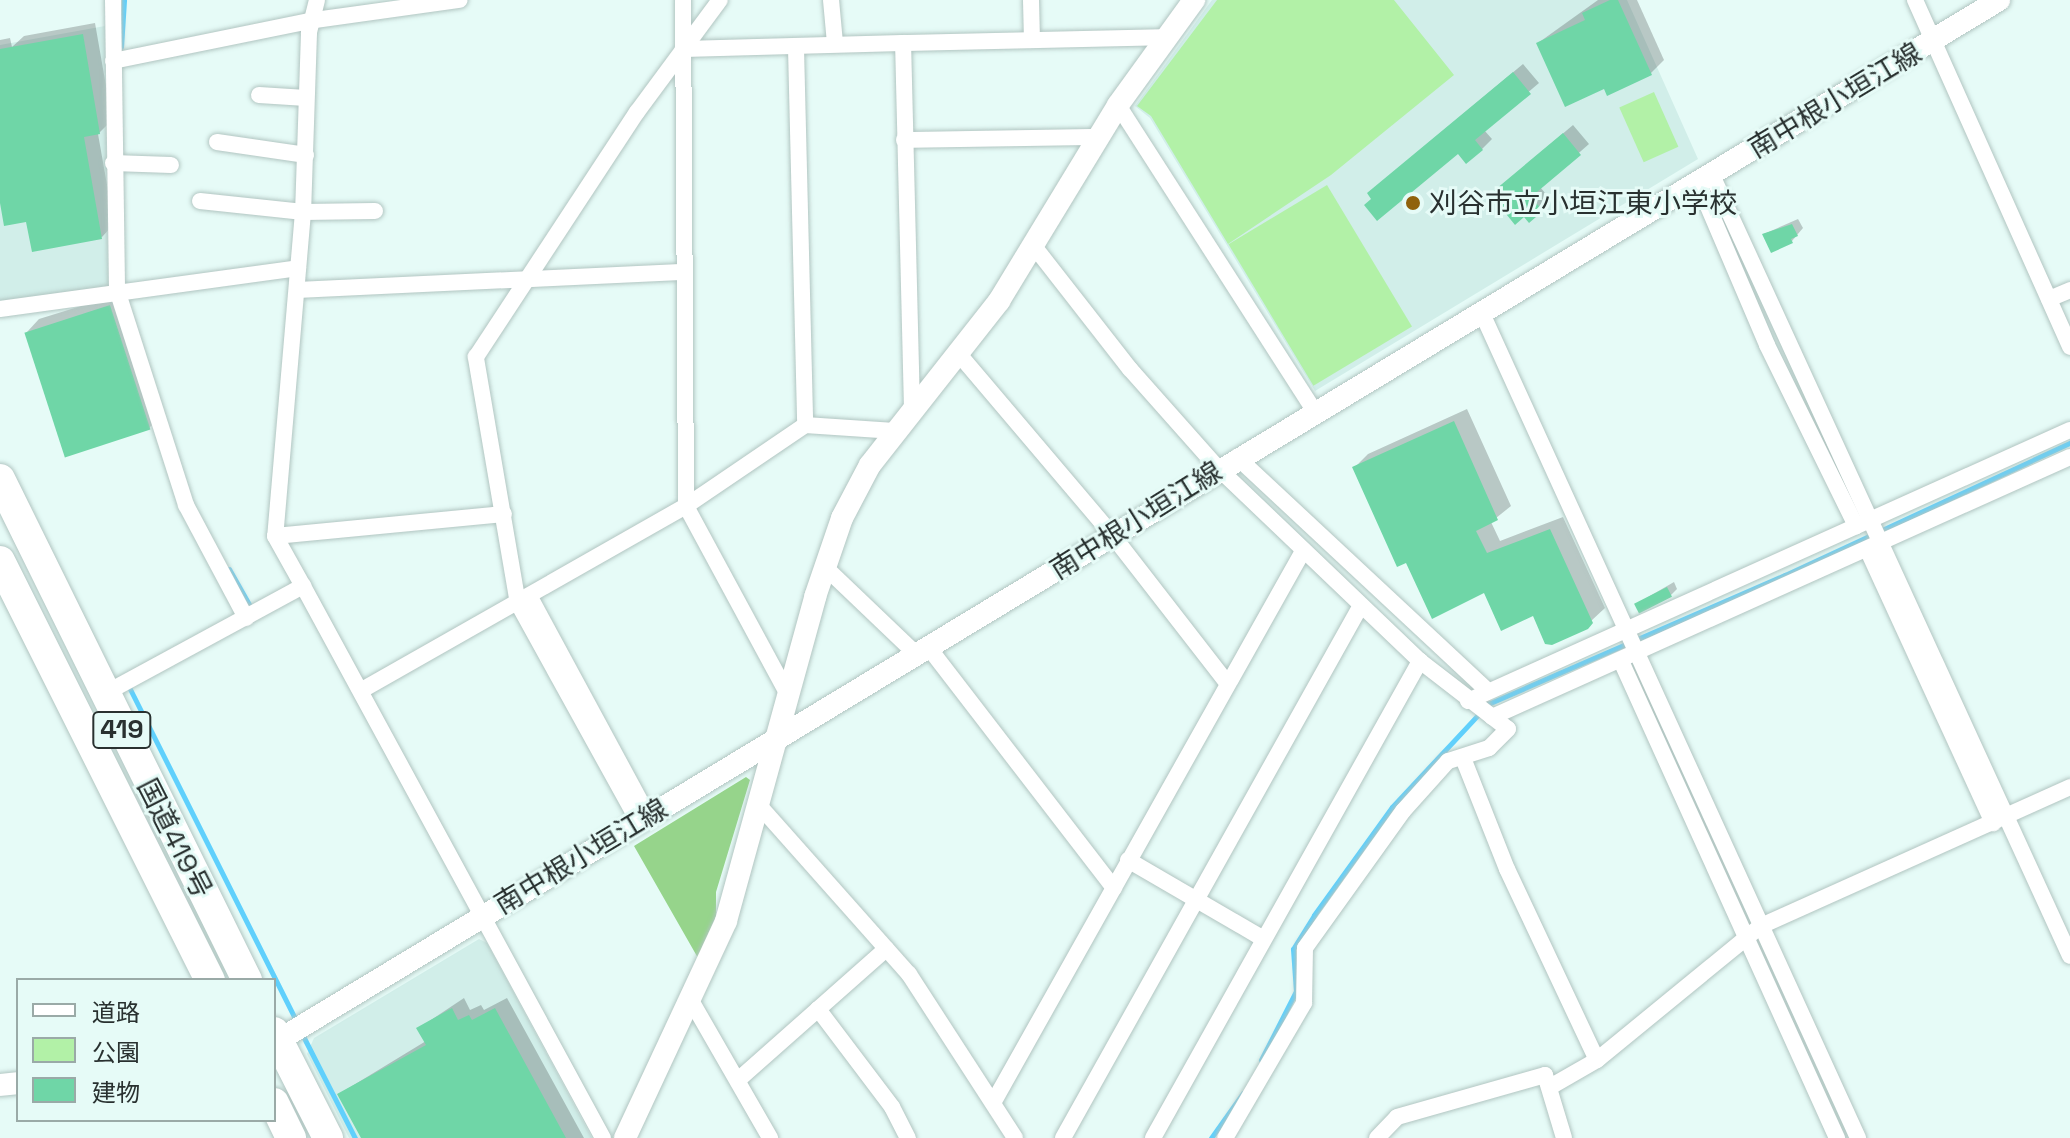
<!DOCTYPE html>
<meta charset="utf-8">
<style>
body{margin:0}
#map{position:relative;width:2070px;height:1138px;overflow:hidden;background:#e6fbf7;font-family:"Space Grotesk","Noto Sans JP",sans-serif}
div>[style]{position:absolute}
.built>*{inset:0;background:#d1eee9}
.green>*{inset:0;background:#b2f1a7;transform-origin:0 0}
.forest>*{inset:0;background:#96d48b}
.shadow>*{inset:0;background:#0003}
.stream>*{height:5px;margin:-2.5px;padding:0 2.5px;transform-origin:2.5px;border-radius:2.5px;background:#60d0fc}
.building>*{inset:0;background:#6fd6a7;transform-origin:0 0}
.roads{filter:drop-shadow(0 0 2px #b1c5c1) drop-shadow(0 0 2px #b1c5c1)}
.street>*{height:16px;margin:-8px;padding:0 8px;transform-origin:8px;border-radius:8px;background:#fff}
.secondary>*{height:22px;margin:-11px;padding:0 11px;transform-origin:11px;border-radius:11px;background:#fff}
.highway>*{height:30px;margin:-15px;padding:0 15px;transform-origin:15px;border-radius:15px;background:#fff}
.dots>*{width:22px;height:22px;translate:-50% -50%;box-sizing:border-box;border:4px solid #e6fbf7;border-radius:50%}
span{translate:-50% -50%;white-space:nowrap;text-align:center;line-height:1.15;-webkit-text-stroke:6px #e6fbf7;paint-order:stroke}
.shield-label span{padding:2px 6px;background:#e6fbf7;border:2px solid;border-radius:6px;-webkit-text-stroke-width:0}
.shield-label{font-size:26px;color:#293130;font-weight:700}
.street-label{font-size:28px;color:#293130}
.poi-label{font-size:28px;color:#293130}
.left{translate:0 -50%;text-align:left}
.legend{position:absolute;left:16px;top:978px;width:260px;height:144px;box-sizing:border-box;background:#e6fbf7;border:2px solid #9aaaa7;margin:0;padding:10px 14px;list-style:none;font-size:24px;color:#293130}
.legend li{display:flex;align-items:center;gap:16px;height:40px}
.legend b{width:40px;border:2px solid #9aaaa7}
</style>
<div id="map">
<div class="built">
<i style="clip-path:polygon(1212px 0,1627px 0,1698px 159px,1315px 391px,1150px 118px,1135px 106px)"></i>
<i style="clip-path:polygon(105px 26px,108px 287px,0 304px,0 45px)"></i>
<i style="clip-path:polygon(479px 939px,487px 943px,592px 1138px,349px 1138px,307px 1054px,314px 1038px)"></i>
</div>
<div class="green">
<i style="clip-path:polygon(1217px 0,1394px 0,1454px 75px,1331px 175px,1228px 244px,1151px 116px,1137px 106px)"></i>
<i style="left:1654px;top:92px;width:60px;height:38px;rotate:66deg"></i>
<i style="left:1327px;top:185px;width:165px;height:115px;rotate:59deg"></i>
</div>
<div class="forest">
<i style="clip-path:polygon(746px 777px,750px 780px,716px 892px,716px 916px,698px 958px,634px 846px)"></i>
</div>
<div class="shadow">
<i style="clip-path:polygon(1598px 0,1637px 0,1664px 60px,1651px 73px,1605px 86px,1538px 43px)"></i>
<i style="clip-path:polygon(95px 23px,112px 120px,98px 134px,114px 224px,102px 237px,28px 219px,0 191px,0 40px,10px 38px,12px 47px,24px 36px)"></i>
<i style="clip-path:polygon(1523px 64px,1539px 83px,1484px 130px,1492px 139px,1482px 149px,1458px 152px,1373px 198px,1379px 184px)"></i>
<i style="clip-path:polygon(1573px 125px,1589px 144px,1540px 187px,1551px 200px,1542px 210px,1502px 185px)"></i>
<i style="clip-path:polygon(1798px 219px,1803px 228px,1792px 241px,1764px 234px)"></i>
<i style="clip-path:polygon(123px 293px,162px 415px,149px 428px,27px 332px,39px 319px)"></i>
<i style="clip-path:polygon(1467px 409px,1511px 506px,1491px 522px,1500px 541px,1563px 517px,1605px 608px,1591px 621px,1534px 614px,1406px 560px,1354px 468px,1368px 454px)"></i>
<i style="clip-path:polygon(1674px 582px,1677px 589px,1671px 595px,1636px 604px)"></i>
<i style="clip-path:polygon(464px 998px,470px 1010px,481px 1005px,484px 1010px,507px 998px,584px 1138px,363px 1138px,339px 1094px,426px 1041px,419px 1028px)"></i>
</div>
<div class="stream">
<i style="left:121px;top:47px;width:47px;rotate:-86.3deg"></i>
<i style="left:229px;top:569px;width:43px;rotate:60.4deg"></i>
<i style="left:128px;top:685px;width:378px;rotate:63.4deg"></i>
<i style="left:301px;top:1032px;width:119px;rotate:63deg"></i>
<i style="left:1261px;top:1060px;width:77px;rotate:-63.1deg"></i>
<i style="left:1296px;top:991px;width:42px;rotate:-94.1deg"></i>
<i style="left:1293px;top:949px;width:40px;rotate:-58deg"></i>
<i style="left:1314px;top:915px;width:133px;rotate:-54.2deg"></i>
<i style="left:1392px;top:807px;width:141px;rotate:-47deg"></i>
<i style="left:1488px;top:704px;width:324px;rotate:-23.5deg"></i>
<i style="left:1785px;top:575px;width:314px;rotate:-24.9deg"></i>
<i style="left:1211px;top:1138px;width:55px;rotate:-54.6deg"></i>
</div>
<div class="building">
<i style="clip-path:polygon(1610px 0,1618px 0,1652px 75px,1607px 96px,1604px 89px,1565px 107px,1536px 43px,1585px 20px,1582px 13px)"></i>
<i style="clip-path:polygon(83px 34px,100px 134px,84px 137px,102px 239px,32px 252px,26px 222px,4px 226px,0 203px,0 49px)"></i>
<i style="clip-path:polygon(1513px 72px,1531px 94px,1475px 140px,1483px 150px,1466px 164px,1458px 154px,1377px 221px,1364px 205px,1371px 199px,1367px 193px)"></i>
<i style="clip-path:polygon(1563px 133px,1581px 155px,1531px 197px,1543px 211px,1529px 223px,1524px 217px,1515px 225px,1490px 194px)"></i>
<i style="clip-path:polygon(1792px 224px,1798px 236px,1791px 239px,1793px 243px,1771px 253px,1762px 234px)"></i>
<i style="left:110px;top:305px;width:131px;height:90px;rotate:72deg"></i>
<i style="clip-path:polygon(1454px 421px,1498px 520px,1476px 531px,1487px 553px,1550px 529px,1593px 623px,1588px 629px,1552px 645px,1545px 644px,1533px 616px,1501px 631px,1484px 593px,1432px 619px,1406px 563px,1397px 567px,1352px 467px)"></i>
<i style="left:1667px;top:587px;width:11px;height:37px;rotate:63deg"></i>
<i style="clip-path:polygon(452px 1008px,458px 1020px,469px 1015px,472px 1020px,495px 1008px,566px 1138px,361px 1138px,337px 1094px,426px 1045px,416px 1028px)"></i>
</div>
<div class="roads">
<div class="street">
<i style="left:113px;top:0;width:290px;rotate:89.2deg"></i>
<i style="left:117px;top:290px;width:226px;rotate:72.2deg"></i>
<i style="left:186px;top:505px;width:128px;rotate:62deg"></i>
<i style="left:317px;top:0;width:34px;rotate:104deg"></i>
<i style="left:309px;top:33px;width:179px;rotate:91.9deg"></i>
<i style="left:303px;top:212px;width:325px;rotate:94.9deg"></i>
<i style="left:275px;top:536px;width:230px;rotate:-5.5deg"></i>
<i style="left:683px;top:0;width:506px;rotate:89.66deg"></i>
<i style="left:686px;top:506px;width:213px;rotate:61.6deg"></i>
<i style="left:831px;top:0;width:43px;rotate:84.7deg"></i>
<i style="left:1031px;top:0;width:40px;rotate:88.6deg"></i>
<i style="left:1915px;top:0;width:380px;rotate:65.9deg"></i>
<i style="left:796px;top:48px;width:377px;rotate:88.6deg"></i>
<i style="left:683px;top:49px;width:220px;rotate:-1.6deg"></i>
<i style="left:113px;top:61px;width:206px;rotate:-11.5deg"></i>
<i style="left:315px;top:20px;width:146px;rotate:-7.9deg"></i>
<i style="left:259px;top:95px;width:47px;rotate:3.7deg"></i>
<i style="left:1118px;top:105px;width:363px;rotate:57.3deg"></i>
<i style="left:904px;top:140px;width:194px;rotate:-0.9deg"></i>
<i style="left:217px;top:142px;width:90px;rotate:8.3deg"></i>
<i style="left:113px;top:163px;width:58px;rotate:2deg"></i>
<i style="left:1712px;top:175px;width:859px;rotate:65.37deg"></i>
<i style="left:1698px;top:183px;width:176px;rotate:66.9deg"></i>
<i style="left:1767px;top:345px;width:202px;rotate:63.8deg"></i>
<i style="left:200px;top:201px;width:104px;rotate:6.1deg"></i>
<i style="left:303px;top:212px;width:72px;rotate:-0.8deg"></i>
<i style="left:1033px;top:245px;width:157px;rotate:52deg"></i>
<i style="left:1130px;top:369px;width:132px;rotate:48.4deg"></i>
<i style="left:1218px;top:468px;width:279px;rotate:43.7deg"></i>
<i style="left:1420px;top:661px;width:111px;rotate:37.7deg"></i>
<i style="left:1508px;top:729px;width:27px;rotate:135deg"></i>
<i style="left:1489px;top:748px;width:43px;rotate:162.4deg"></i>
<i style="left:1448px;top:761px;width:67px;rotate:132deg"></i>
<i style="left:1403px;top:811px;width:168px;rotate:125.6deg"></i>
<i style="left:1305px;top:948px;width:55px;rotate:91deg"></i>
<i style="left:1304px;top:1003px;width:156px;rotate:120.3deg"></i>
<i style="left:297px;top:290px;width:384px;rotate:-2.7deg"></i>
<i style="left:2049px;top:299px;width:23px;rotate:-23deg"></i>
<i style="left:0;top:309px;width:301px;rotate:-7.8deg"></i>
<i style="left:1481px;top:311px;width:909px;rotate:65.49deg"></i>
<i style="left:958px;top:353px;width:240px;rotate:49.7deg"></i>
<i style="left:1113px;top:536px;width:186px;rotate:52.2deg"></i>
<i style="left:912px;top:409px;width:366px;rotate:-91.4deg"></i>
<i style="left:903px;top:43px;width:261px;rotate:-1.3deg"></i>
<i style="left:1237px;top:457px;width:343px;rotate:43deg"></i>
<i style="left:275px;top:536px;width:57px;rotate:60.8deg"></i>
<i style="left:1867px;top:549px;width:302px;rotate:65.3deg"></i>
<i style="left:825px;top:567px;width:127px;rotate:43.7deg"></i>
<i style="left:530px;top:597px;width:248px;rotate:61.6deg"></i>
<i style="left:929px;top:648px;width:303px;rotate:52.4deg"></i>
<i style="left:1621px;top:661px;width:524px;rotate:65.64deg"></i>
<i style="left:117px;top:687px;width:212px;rotate:-28.5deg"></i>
<i style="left:303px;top:586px;width:628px;rotate:61.48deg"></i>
<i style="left:362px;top:690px;width:373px;rotate:-29.6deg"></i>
<i style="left:686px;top:506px;width:144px;rotate:-34.2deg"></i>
<i style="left:805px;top:425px;width:90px;rotate:3.8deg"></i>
<i style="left:1468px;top:701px;width:660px;rotate:-24.24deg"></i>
<i style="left:1492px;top:717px;width:634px;rotate:-24.22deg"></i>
<i style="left:1463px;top:758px;width:119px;rotate:68.4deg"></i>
<i style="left:1507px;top:869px;width:211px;rotate:64.8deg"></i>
<i style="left:757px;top:803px;width:229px;rotate:48.4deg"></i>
<i style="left:909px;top:974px;width:195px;rotate:57.1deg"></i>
<i style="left:638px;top:821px;width:248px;rotate:-118.9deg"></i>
<i style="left:518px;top:604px;width:251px;rotate:-99.7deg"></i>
<i style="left:476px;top:357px;width:293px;rotate:-56.7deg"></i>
<i style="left:637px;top:112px;width:139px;rotate:-53.5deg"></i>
<i style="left:1128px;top:860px;width:157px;rotate:30.2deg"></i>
<i style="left:689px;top:997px;width:163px;rotate:60.1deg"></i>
<i style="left:818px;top:1009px;width:123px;rotate:52.9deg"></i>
<i style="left:892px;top:1107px;width:35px;rotate:63deg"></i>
<i style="left:738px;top:1080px;width:198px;rotate:-41.5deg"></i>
<i style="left:1550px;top:1087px;width:54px;rotate:-29.9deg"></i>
<i style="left:1597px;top:1060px;width:212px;rotate:-39.3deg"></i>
<i style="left:1761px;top:926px;width:339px;rotate:-24.2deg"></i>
<i style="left:993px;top:1103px;width:633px;rotate:-60.68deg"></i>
<i style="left:1063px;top:1138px;width:608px;rotate:-60.78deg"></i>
<i style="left:1153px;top:1138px;width:547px;rotate:-60.76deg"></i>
<i style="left:1377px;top:1138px;width:29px;rotate:-46deg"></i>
<i style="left:1397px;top:1117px;width:154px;rotate:-15.8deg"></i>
<i style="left:1545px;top:1075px;width:66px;rotate:73.2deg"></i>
</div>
<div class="secondary">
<i style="left:274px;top:1043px;width:2016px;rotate:-31.16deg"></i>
<i style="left:0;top:1085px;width:18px;rotate:-6deg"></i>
<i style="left:625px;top:1138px;width:239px;rotate:-65deg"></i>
<i style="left:726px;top:921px;width:336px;rotate:-74.6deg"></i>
<i style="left:815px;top:597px;width:83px;rotate:-71.1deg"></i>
<i style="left:842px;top:518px;width:60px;rotate:-62.2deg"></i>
<i style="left:870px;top:465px;width:209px;rotate:-51.8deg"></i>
<i style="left:999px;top:301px;width:229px;rotate:-58.7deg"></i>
<i style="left:1118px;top:105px;width:130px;rotate:-54.1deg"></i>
</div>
<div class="highway">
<i style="left:0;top:479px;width:559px;rotate:63.76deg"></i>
<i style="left:0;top:561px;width:469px;rotate:63.4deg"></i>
<i style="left:274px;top:1032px;width:119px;rotate:63deg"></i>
<i style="left:274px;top:1103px;width:39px;rotate:64deg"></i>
</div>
</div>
<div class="dots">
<i style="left:1413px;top:203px;background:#90620c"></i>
</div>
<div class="shield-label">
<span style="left:122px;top:730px">419</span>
</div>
<div class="street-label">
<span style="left:1835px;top:100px;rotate:-31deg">南中根小垣江線</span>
<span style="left:1136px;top:520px;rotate:-32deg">南中根小垣江線</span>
<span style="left:175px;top:838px;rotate:63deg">国道419号</span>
<span style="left:581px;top:856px;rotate:-31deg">南中根小垣江線</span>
</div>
<div class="poi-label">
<span class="left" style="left:1429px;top:203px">刈谷市立小垣江東小学校</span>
</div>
<ul class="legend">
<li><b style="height:10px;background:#fff"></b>道路</li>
<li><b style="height:22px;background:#b2f1a7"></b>公園</li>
<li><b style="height:22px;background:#6fd6a7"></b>建物</li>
</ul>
</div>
